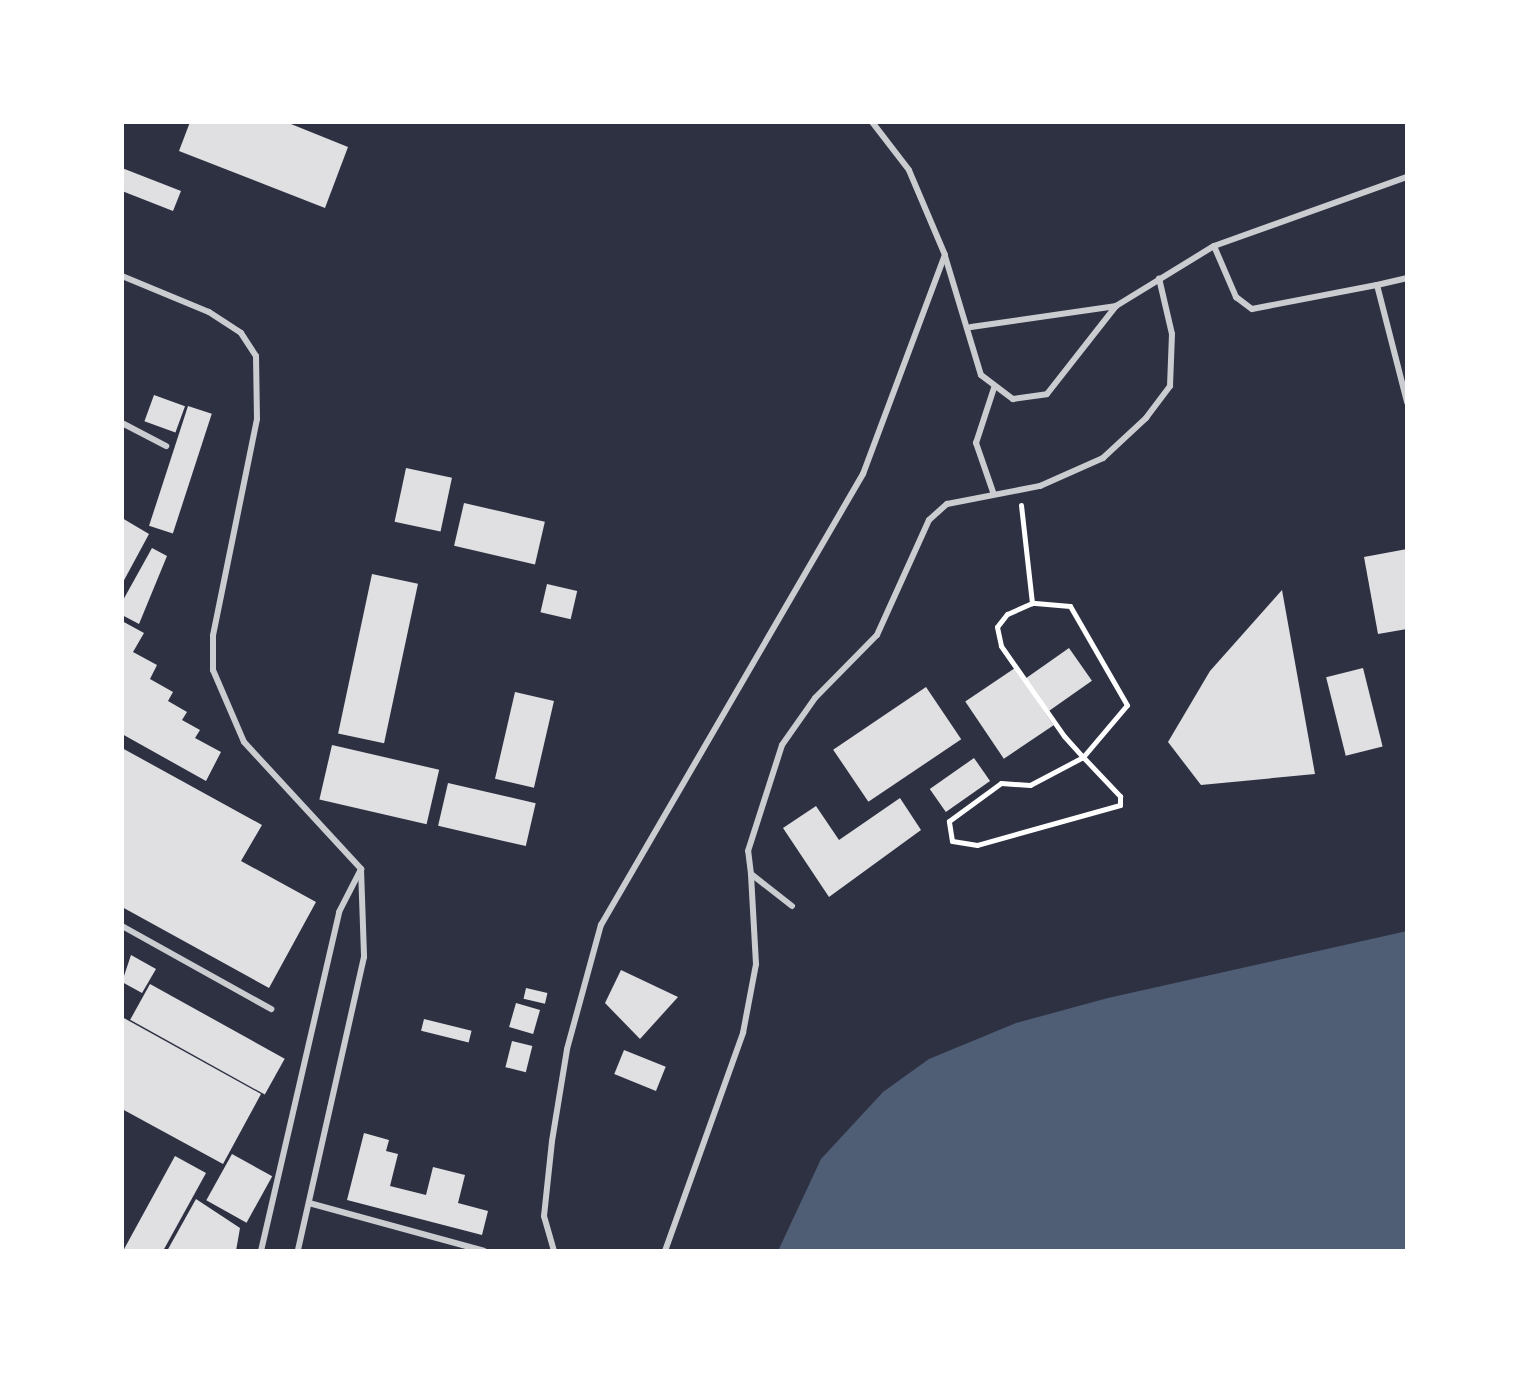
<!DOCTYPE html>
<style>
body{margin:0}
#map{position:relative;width:1529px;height:1373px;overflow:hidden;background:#2d3142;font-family:Figtree,sans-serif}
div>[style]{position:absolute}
.water>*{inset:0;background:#4f5d75}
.building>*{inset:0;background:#e0e0e3;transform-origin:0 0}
.path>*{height:5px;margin:-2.5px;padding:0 2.5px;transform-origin:2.5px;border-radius:2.5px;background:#fff}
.service>*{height:6px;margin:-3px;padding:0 3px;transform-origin:3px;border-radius:3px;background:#caccd0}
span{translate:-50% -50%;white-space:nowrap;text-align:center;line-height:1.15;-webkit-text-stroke:6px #fff;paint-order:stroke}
.frame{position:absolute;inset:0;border:124px solid #fff;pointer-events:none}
</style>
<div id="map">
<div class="water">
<i style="clip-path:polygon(1407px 931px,1407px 1251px,778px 1251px,821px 1159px,883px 1092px,929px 1059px,1016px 1023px,1108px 998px)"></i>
</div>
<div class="building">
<i style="clip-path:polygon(190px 122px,286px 122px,348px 147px,325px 208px,179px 151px)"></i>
<i style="clip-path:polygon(122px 168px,181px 191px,173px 211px,122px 191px)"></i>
<i style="left:154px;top:395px;width:33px;height:28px;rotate:20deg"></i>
<i style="left:188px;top:406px;width:25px;height:126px;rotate:18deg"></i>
<i style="left:406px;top:468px;width:47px;height:55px;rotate:12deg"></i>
<i style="left:464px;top:503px;width:83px;height:44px;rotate:13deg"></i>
<i style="clip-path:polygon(122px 518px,149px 534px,122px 584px)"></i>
<i style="clip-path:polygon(152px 548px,167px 556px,139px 624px,122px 615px,122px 602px)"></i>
<i style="clip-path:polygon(1407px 549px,1407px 629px,1378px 634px,1364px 557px)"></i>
<i style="left:372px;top:574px;width:47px;height:163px;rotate:12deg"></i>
<i style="left:547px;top:584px;width:31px;height:29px;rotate:13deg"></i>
<i style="clip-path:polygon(1282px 590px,1315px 774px,1201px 785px,1168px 742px,1210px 671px)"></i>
<i style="clip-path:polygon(122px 621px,144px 633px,133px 652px,157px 665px,150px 679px,173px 692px,168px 701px,187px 712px,182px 720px,200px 730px,195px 738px,221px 752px,206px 781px,122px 734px)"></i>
<i style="left:1069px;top:648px;width:40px;height:53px;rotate:55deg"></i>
<i style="left:1015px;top:668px;width:69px;height:60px;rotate:56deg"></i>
<i style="left:1363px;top:668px;width:81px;height:38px;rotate:76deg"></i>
<i style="left:926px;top:687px;width:63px;height:112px;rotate:56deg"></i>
<i style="left:515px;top:692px;width:40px;height:89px;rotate:13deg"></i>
<i style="left:332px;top:745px;width:110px;height:56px;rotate:13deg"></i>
<i style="clip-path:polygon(122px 748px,262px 825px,241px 861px,316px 902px,269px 988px,122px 907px)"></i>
<i style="left:974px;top:758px;width:28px;height:54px;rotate:55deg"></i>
<i style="left:448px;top:783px;width:90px;height:44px;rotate:13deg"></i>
<i style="clip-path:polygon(900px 798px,921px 830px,829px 897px,783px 828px,816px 806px,839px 840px)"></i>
<i style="clip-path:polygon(131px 955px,156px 969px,142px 993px,122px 982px)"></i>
<i style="clip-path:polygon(621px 970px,678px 997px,640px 1039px,605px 1003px)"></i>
<i style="left:150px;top:984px;width:154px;height:41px;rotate:29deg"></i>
<i style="left:526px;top:988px;width:22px;height:11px;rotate:13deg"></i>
<i style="left:516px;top:1003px;width:25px;height:25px;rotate:16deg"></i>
<i style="clip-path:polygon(122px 1017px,261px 1094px,223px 1164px,122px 1109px)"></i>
<i style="left:424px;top:1019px;width:49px;height:12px;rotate:14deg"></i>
<i style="left:512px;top:1041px;width:21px;height:27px;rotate:14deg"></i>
<i style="left:624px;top:1050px;width:45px;height:26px;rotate:22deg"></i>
<i style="clip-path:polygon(364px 1133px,389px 1140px,386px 1151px,398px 1154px,390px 1186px,426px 1195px,433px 1167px,465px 1175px,458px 1203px,488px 1211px,482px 1235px,347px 1200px)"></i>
<i style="left:232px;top:1154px;width:46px;height:53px;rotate:29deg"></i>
<i style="clip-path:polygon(175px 1156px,206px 1173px,163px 1251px,123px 1251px)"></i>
<i style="clip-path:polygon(196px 1199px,240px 1228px,236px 1251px,167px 1251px)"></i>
</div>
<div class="path">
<i style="left:1021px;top:505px;width:99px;rotate:83.6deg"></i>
<i style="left:949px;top:821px;width:64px;rotate:-36.2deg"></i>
<i style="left:1001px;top:783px;width:29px;rotate:4deg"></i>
<i style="left:1030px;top:785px;width:60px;rotate:-27.8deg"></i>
<i style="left:1083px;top:757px;width:68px;rotate:-49.8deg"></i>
<i style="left:1127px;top:705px;width:114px;rotate:-119.9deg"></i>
<i style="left:1070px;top:606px;width:38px;rotate:-175deg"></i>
<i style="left:1032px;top:603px;width:27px;rotate:156deg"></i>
<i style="left:1007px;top:614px;width:16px;rotate:128deg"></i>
<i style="left:997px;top:627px;width:19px;rotate:78deg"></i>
<i style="left:1001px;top:646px;width:110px;rotate:55deg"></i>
<i style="left:1064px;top:736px;width:28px;rotate:48deg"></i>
<i style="left:1083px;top:757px;width:54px;rotate:46.5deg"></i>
<i style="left:1120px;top:796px;width:9px;rotate:90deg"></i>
<i style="left:1120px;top:805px;width:148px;rotate:164.4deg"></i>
<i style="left:977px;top:845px;width:25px;rotate:-171deg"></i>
<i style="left:952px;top:841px;width:20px;rotate:-99deg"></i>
</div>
<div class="service">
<i style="left:1214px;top:246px;width:205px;rotate:-19.7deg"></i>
<i style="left:945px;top:256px;width:124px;rotate:73.2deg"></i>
<i style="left:981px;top:375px;width:40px;rotate:37deg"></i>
<i style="left:1013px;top:399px;width:34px;rotate:-8deg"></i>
<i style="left:1047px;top:394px;width:112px;rotate:-51.9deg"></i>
<i style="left:1116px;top:306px;width:115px;rotate:-31.5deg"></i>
<i style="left:1214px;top:246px;width:56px;rotate:66.7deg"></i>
<i style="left:1236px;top:297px;width:20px;rotate:37deg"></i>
<i style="left:1252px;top:309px;width:127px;rotate:-10.9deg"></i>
<i style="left:1377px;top:285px;width:121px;rotate:75.6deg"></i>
<i style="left:122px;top:276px;width:94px;rotate:22.5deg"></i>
<i style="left:209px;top:312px;width:38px;rotate:33deg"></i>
<i style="left:241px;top:333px;width:27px;rotate:57deg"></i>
<i style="left:256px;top:356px;width:63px;rotate:89.1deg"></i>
<i style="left:257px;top:419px;width:221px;rotate:101.5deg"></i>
<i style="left:213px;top:636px;width:34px;rotate:90deg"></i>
<i style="left:213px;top:670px;width:78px;rotate:66.7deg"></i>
<i style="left:244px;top:742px;width:173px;rotate:47.3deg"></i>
<i style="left:361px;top:869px;width:88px;rotate:88deg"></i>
<i style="left:364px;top:957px;width:301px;rotate:102.7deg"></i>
<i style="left:1377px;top:285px;width:31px;rotate:-13deg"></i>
<i style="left:971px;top:327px;width:147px;rotate:-8.2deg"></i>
<i style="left:122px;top:423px;width:50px;rotate:27.6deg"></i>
<i style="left:993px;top:492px;width:52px;rotate:-109.1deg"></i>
<i style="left:976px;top:443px;width:58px;rotate:-71.9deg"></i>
<i style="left:792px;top:906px;width:52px;rotate:-142deg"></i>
<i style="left:751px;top:874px;width:23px;rotate:-97deg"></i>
<i style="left:748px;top:851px;width:111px;rotate:-72.2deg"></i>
<i style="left:782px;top:745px;width:57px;rotate:-54.9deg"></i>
<i style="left:815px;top:698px;width:88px;rotate:-45.5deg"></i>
<i style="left:877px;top:635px;width:126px;rotate:-65.7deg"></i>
<i style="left:929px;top:520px;width:24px;rotate:-42deg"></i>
<i style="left:947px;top:504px;width:95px;rotate:-11deg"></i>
<i style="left:1040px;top:486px;width:69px;rotate:-24deg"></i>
<i style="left:1103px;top:458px;width:59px;rotate:-42.9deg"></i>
<i style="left:1146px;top:418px;width:40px;rotate:-53deg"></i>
<i style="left:1170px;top:386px;width:52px;rotate:-87.8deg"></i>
<i style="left:1172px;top:334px;width:57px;rotate:-103.1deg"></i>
<i style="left:122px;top:926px;width:171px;rotate:29.1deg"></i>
<i style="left:309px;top:1203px;width:181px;rotate:15.3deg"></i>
<i style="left:261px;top:1251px;width:348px;rotate:-77deg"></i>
<i style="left:339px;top:912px;width:48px;rotate:-62.9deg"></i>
<i style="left:554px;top:1251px;width:36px;rotate:-106deg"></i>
<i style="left:544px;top:1216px;width:75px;rotate:-83.9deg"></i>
<i style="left:552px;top:1141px;width:93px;rotate:-80.7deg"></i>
<i style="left:567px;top:1049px;width:129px;rotate:-74.7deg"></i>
<i style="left:601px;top:925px;width:522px;rotate:-59.85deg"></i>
<i style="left:863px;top:474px;width:234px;rotate:-69.5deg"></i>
<i style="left:945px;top:255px;width:92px;rotate:-113deg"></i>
<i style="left:909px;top:170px;width:61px;rotate:-127.6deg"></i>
<i style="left:665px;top:1251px;width:232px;rotate:-70.3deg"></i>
<i style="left:743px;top:1033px;width:70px;rotate:-79.3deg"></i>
<i style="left:756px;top:964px;width:90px;rotate:-93.2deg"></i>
</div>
<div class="frame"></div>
</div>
